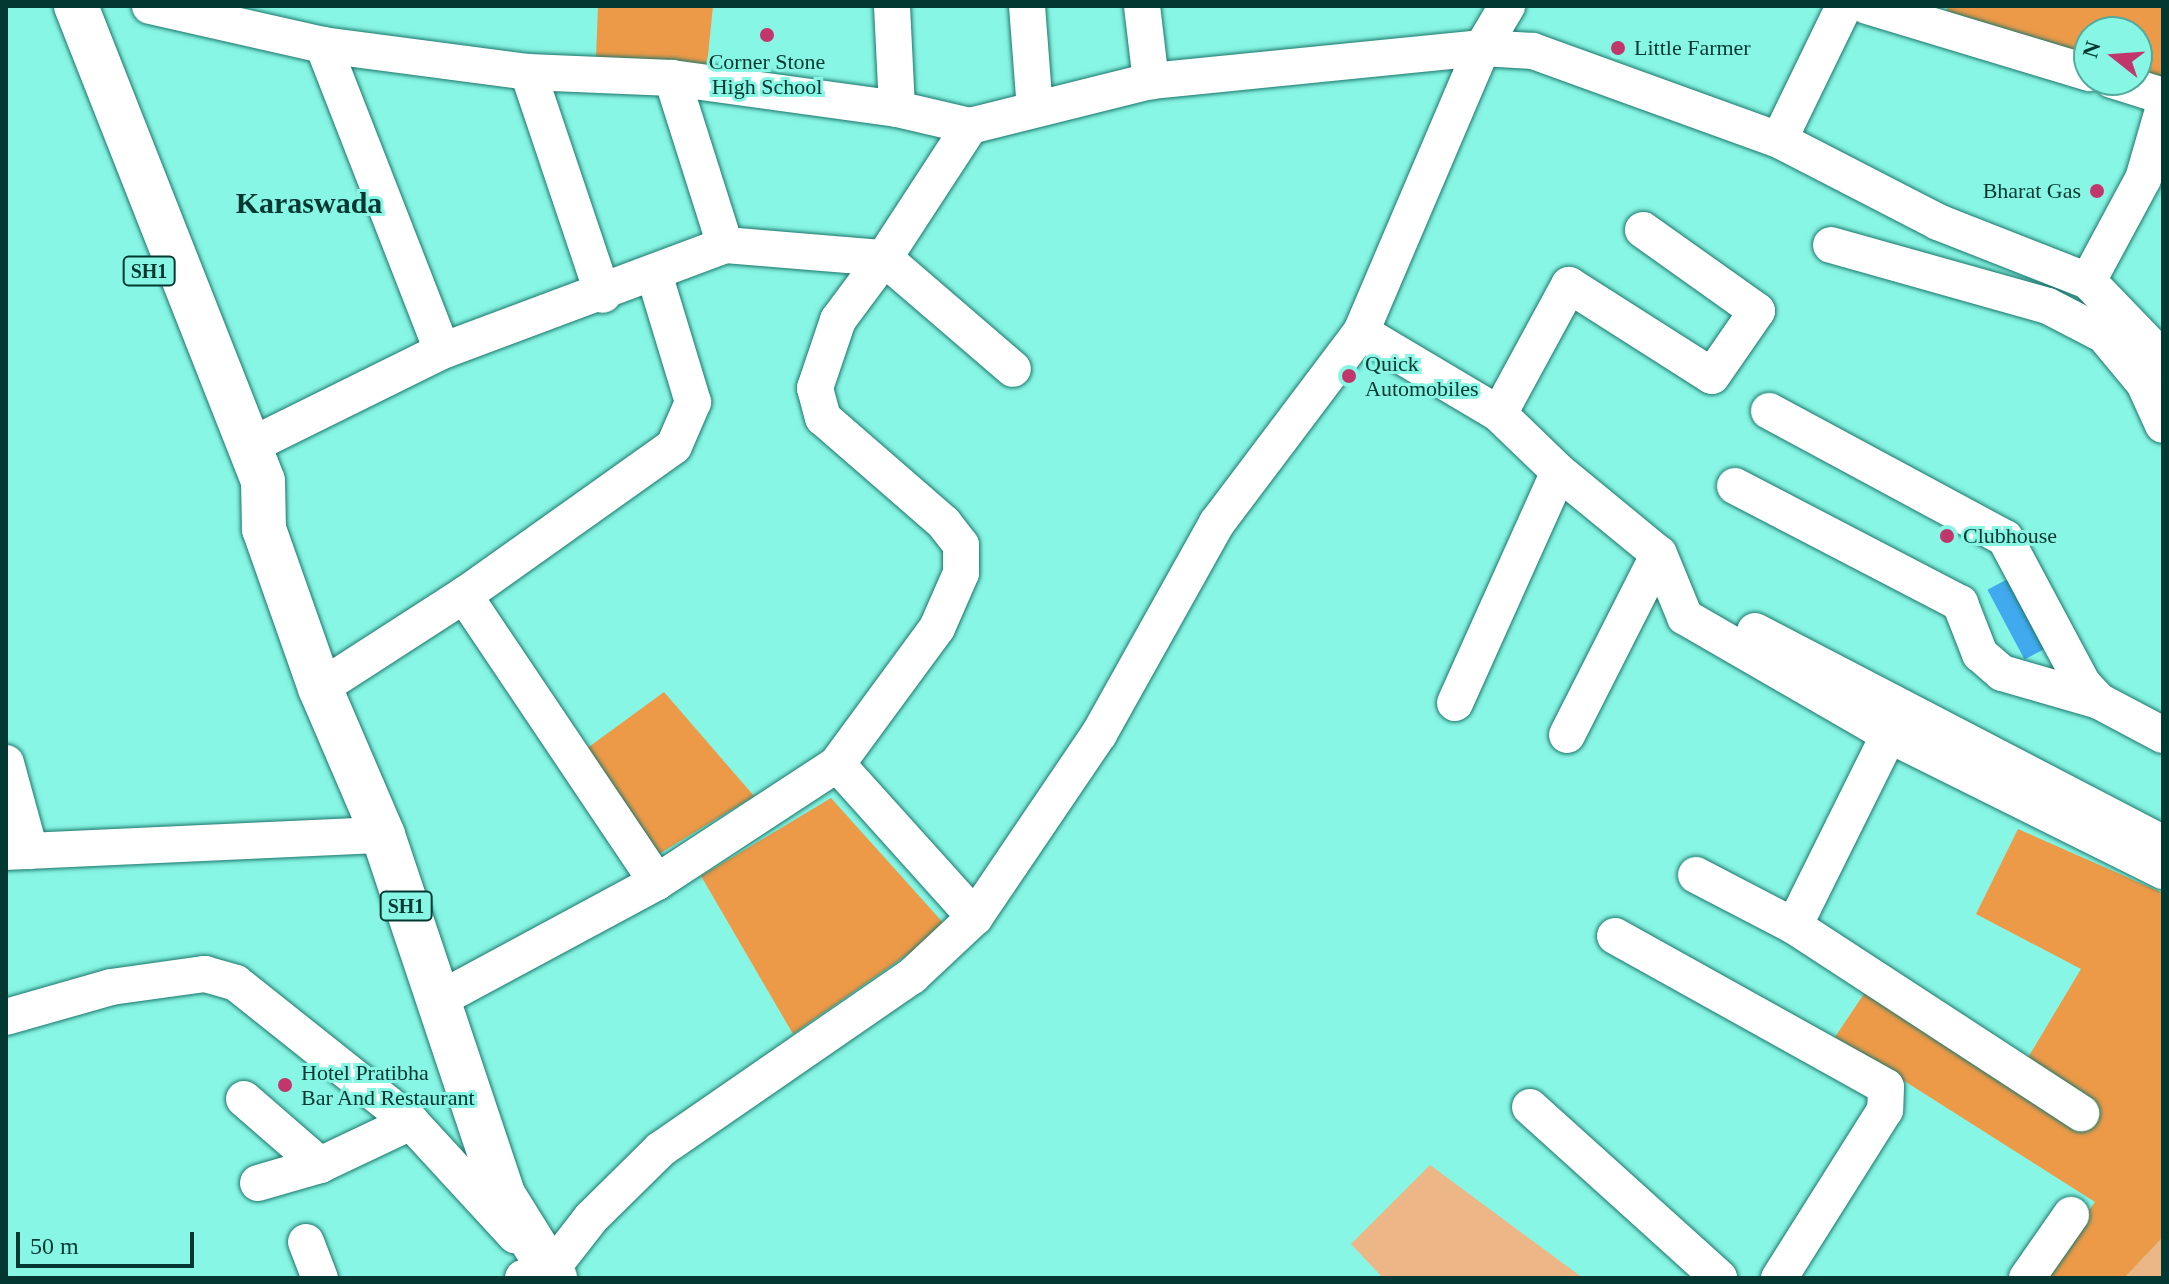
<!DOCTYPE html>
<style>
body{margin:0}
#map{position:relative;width:2169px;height:1284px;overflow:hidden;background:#88f6e4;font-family:Georgia,serif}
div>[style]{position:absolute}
.green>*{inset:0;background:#ecb687}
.forest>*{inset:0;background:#ed9a48}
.water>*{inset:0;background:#41a9ee;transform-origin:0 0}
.roads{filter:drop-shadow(0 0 2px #1b766b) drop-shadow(0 0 2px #1b766b)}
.minor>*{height:36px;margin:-18px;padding:0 18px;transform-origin:18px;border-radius:18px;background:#fff}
.major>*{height:44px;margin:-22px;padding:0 22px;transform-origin:22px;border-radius:22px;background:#fff}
.dots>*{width:22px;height:22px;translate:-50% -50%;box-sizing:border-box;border:4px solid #88f6e4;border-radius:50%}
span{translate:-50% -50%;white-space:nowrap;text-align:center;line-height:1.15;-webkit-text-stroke:6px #88f6e4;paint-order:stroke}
.shield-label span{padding:2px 6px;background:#88f6e4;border:2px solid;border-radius:6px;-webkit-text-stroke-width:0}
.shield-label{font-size:20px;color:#033731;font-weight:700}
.poi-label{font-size:22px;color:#033731}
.left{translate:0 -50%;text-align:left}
.right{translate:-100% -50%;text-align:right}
.district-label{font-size:30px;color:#033731;font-weight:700}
.frame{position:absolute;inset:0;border:8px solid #033731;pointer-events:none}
.north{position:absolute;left:2073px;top:16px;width:80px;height:80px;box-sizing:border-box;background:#88f6e4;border:2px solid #53aa9c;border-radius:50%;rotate:287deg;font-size:22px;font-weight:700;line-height:32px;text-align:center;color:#033731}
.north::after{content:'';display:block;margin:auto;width:28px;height:36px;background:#c1366b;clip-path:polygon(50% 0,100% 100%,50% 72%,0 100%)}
.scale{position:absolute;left:16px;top:1232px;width:178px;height:36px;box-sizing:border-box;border:4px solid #033731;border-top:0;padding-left:10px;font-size:24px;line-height:28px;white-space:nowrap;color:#033731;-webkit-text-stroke:6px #88f6e4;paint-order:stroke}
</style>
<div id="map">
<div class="green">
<i style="clip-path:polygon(1430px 1165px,1583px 1278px,1383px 1278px,1351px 1244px)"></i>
<i style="clip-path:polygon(2163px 1237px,2163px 1278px,2124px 1278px)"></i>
</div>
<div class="forest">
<i style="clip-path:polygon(598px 6px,713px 6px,707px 65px,596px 58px)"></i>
<i style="clip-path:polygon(1948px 6px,2163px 6px,2163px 82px,2137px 74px,2137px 32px,2089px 32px,2089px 59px,1945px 15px)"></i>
<i style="clip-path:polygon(664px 692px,754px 796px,659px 854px,586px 749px)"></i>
<i style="clip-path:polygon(831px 798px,947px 927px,793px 1034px,701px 876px)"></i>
<i style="clip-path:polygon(2018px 829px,2163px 893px,2163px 1237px,2124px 1278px,2040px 1278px,2095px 1202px,1835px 1037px,1868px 988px,2014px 1081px,2081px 969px,1976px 914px)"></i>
</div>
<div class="water">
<i style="left:2021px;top:572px;width:79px;height:38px;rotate:62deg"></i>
</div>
<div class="roads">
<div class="minor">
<i style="left:150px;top:6px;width:177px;rotate:12.7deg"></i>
<i style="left:323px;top:45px;width:207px;rotate:7.5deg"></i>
<i style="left:528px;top:72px;width:144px;rotate:2.4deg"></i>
<i style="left:672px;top:78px;width:227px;rotate:7.8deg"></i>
<i style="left:897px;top:109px;width:75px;rotate:13.1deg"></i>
<i style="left:970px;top:126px;width:187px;rotate:-14deg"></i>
<i style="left:1151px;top:81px;width:333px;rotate:-5.7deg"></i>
<i style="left:1482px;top:48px;width:51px;rotate:3.4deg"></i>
<i style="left:1533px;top:51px;width:262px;rotate:19.9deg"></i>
<i style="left:1779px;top:140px;width:179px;rotate:27.3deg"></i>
<i style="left:1938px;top:222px;width:161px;rotate:21.5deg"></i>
<i style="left:2088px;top:281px;width:108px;rotate:46.1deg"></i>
<i style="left:892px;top:6px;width:103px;rotate:87.2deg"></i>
<i style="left:1027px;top:6px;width:103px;rotate:85.6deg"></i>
<i style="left:1142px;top:6px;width:76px;rotate:83.2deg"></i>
<i style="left:1867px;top:6px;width:232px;rotate:16.8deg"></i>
<i style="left:323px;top:45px;width:328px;rotate:68.7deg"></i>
<i style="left:528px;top:72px;width:235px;rotate:71.4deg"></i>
<i style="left:672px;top:78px;width:175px;rotate:72.4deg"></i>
<i style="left:2112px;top:80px;width:53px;rotate:17.4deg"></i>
<i style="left:1779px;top:140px;width:149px;rotate:-64.1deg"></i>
<i style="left:1831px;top:245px;width:225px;rotate:15.7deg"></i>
<i style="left:2048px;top:306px;width:63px;rotate:27.4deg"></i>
<i style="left:2104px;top:335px;width:62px;rotate:50.2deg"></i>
<i style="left:2144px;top:383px;width:46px;rotate:65.7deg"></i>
<i style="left:2088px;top:281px;width:116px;rotate:-61.7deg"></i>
<i style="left:2143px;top:179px;width:72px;rotate:-73.8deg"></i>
<i style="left:1361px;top:332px;width:161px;rotate:30.7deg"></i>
<i style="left:1499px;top:414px;width:83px;rotate:44deg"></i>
<i style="left:1559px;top:472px;width:129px;rotate:39.4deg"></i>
<i style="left:1659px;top:554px;width:68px;rotate:67.6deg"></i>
<i style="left:1685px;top:617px;width:236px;rotate:30deg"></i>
<i style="left:1889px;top:735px;width:306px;rotate:26.4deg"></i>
<i style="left:1769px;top:411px;width:268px;rotate:28.3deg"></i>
<i style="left:2005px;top:538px;width:166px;rotate:61.9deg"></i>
<i style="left:2083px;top:684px;width:23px;rotate:47deg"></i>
<i style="left:2099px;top:701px;width:72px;rotate:28deg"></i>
<i style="left:1499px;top:414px;width:147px;rotate:-61.5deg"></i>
<i style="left:1569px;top:285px;width:169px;rotate:32.5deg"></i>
<i style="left:1712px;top:376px;width:79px;rotate:-55.3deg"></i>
<i style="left:1757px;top:311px;width:140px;rotate:-144.6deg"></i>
<i style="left:250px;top:446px;width:214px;rotate:-26.3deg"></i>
<i style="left:442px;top:351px;width:302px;rotate:-20.5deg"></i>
<i style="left:725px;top:245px;width:160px;rotate:4.7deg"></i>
<i style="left:884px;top:258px;width:158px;rotate:-56.9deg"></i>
<i style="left:1735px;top:486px;width:254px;rotate:27.5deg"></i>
<i style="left:1960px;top:603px;width:55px;rotate:68.6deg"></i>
<i style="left:1980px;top:654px;width:29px;rotate:41deg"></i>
<i style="left:2002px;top:673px;width:101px;rotate:16.1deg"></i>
<i style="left:464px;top:595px;width:346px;rotate:56.1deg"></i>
<i style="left:1755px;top:631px;width:460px;rotate:27.5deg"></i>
<i style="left:320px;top:688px;width:174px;rotate:-32.8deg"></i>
<i style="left:466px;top:594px;width:255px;rotate:-35.4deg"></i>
<i style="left:674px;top:446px;width:48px;rotate:-66.6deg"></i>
<i style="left:693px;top:402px;width:134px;rotate:-106.9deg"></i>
<i style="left:1455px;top:703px;width:253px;rotate:-65.8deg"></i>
<i style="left:1567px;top:735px;width:203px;rotate:-63.1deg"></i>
<i style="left:6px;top:763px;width:91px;rotate:74.7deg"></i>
<i style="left:837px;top:764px;width:206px;rotate:48deg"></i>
<i style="left:6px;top:852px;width:377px;rotate:-2.6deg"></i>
<i style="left:1696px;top:875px;width:110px;rotate:27.5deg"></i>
<i style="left:1794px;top:926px;width:343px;rotate:33.1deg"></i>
<i style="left:1794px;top:926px;width:213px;rotate:-63.6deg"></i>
<i style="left:1615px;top:936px;width:310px;rotate:29.1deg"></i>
<i style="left:1886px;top:1087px;width:23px;rotate:92deg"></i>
<i style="left:1885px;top:1110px;width:199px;rotate:122.2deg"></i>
<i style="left:438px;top:1000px;width:249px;rotate:-28.3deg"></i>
<i style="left:657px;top:882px;width:215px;rotate:-33.2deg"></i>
<i style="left:837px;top:764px;width:169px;rotate:-53.7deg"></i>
<i style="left:937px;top:628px;width:60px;rotate:-66.4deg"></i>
<i style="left:961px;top:573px;width:28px;rotate:-90deg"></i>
<i style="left:961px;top:545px;width:28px;rotate:-128deg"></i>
<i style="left:944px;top:523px;width:160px;rotate:-139deg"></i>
<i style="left:823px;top:418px;width:31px;rotate:-105deg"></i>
<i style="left:815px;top:388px;width:72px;rotate:-71.3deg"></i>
<i style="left:838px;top:320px;width:77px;rotate:-53.4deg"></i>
<i style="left:884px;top:258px;width:170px;rotate:40.7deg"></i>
<i style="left:6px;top:1017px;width:109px;rotate:-15.9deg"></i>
<i style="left:111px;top:987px;width:95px;rotate:-7.9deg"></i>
<i style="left:205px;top:974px;width:32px;rotate:16deg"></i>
<i style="left:236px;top:983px;width:223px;rotate:38.5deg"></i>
<i style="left:411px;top:1122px;width:154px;rotate:47.4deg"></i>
<i style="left:244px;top:1099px;width:101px;rotate:41deg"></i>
<i style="left:320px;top:1165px;width:101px;rotate:-25.3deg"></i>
<i style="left:1530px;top:1107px;width:255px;rotate:42.1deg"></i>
<i style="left:258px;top:1183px;width:65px;rotate:-16.2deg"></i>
<i style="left:306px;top:1242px;width:39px;rotate:69deg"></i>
<i style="left:523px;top:1278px;width:27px;rotate:-13deg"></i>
<i style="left:549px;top:1272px;width:68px;rotate:-52.1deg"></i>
<i style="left:591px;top:1218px;width:98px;rotate:-44.6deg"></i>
<i style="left:661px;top:1149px;width:305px;rotate:-34.6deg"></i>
<i style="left:912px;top:976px;width:86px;rotate:-43.1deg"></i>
<i style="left:975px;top:917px;width:221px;rotate:-55.9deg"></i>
<i style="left:1099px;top:734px;width:242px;rotate:-60.8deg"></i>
<i style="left:1217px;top:523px;width:239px;rotate:-53deg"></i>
<i style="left:1361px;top:332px;width:309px;rotate:-66.9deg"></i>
<i style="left:1482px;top:48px;width:49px;rotate:-59.2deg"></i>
<i style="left:2027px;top:1278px;width:77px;rotate:-55.1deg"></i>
</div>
<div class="major">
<i style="left:76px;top:6px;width:510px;rotate:68.51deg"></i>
<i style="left:263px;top:481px;width:48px;rotate:88.8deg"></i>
<i style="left:264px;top:529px;width:169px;rotate:70.6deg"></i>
<i style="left:320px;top:688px;width:160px;rotate:66.8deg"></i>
<i style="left:383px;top:835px;width:381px;rotate:71.5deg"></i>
<i style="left:504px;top:1196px;width:97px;rotate:58.1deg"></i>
</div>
</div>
<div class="dots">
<i style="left:767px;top:35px;background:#c1366b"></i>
<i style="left:1618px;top:48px;background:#c1366b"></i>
<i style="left:2097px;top:191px;background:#c1366b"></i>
<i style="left:1349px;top:376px;background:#c1366b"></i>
<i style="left:1947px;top:536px;background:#c1366b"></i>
<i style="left:285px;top:1085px;background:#c1366b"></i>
</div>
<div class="shield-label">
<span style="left:149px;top:271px">SH1</span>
<span style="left:406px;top:906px">SH1</span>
</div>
<div class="poi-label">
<span class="left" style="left:1634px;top:48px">Little Farmer</span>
<span style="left:767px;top:74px">Corner Stone<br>High School</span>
<span class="right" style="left:2081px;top:191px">Bharat Gas</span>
<span class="left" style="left:1365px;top:376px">Quick<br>Automobiles</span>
<span class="left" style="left:1963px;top:536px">Clubhouse</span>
<span class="left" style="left:301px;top:1085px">Hotel Pratibha<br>Bar And Restaurant</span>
</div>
<div class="district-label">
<span style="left:309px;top:203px">Karaswada</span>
</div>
<div class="frame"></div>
<div class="north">N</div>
<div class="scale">50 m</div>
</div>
